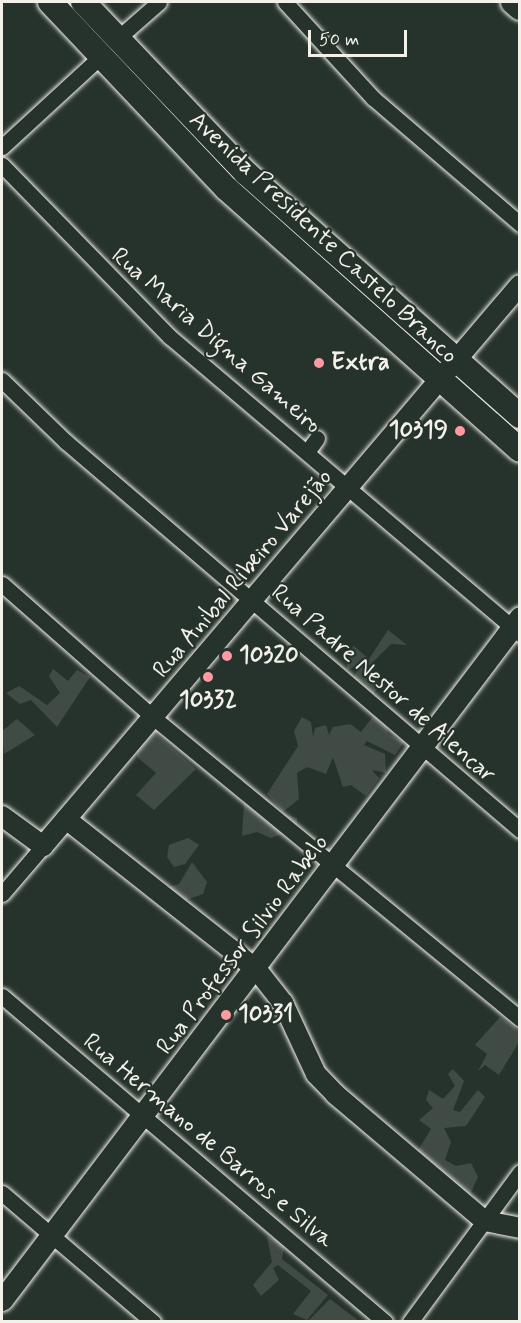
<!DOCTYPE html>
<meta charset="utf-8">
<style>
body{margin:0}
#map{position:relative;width:521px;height:1323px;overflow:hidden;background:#26332d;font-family:Mynerve,sans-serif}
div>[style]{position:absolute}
.green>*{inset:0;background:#414b45}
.roads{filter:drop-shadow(0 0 2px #f4f1e8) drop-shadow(0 0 2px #f4f1e8)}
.minor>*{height:15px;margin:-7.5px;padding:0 7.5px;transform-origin:7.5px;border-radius:7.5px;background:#26332d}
.tertiary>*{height:20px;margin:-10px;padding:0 10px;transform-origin:10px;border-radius:10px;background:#26332d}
.secondary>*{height:21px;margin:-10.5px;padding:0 10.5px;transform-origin:10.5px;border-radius:10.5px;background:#26332d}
.primary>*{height:24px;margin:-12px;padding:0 12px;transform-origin:12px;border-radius:12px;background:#26332d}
.dots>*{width:16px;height:16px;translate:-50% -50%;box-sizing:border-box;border:3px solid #26332d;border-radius:50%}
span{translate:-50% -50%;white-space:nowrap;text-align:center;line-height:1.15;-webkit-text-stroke:4.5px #26332d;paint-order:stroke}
.street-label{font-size:24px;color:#f4f1e8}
.poi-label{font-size:24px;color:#f4f1e8;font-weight:700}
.left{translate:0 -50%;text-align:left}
.right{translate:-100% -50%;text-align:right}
.frame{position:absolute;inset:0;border:3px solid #f4f1e8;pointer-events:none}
.scale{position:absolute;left:308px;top:30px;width:99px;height:27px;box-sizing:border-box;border:3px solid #f4f1e8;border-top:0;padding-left:8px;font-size:18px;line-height:21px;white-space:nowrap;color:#f4f1e8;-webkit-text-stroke:4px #26332d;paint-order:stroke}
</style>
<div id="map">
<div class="green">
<i style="clip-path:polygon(388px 630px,407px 645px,391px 644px,369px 666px,380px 686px,371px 696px,353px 680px,360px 664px,347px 670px,347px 654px,354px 646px,369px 659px)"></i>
<i style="clip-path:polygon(53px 669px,68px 681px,77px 670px,90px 677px,57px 727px,31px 700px,20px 704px,6px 693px,19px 686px,47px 705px,60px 693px,49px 676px)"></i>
<i style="clip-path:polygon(375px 714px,385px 721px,388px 734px,404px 742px,395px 755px,367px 741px,364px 745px,385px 754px,386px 773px,372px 770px,379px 778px,366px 796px,351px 785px,343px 787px,333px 757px,326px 774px,307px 767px,297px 773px,299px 799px,283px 812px,267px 794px,298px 746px,294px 731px,302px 717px,311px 722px,313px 737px,315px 728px,326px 725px,329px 735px,333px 727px,350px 724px,361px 732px)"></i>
<i style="clip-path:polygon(17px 719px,35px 735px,4px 754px,2px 731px)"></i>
<i style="clip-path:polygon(150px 729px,196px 769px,154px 810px,136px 795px,156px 773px,137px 757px,138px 745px)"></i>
<i style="clip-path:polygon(256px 794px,269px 800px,268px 809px,297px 818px,297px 829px,271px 838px,257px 832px,242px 836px,244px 804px)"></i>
<i style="clip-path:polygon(188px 838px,199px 845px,185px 864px,174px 867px,167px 857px,169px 845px)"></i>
<i style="clip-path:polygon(192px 862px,207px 882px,203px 894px,186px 900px,177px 916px,165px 888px,179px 884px)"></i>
<i style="clip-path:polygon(500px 1017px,519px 1031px,519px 1042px,499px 1075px,485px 1065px,478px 1071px,487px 1054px,475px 1045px)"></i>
<i style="clip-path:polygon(453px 1069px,464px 1081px,453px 1110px,460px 1112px,478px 1090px,485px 1097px,466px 1126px,444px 1128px,451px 1142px,445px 1160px,456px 1166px,471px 1163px,478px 1177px,467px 1201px,417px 1152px,431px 1129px,419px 1120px,433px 1108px,426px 1100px,429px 1090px,443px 1099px,455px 1086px,448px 1074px)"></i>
<i style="clip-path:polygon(267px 1237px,285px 1242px,282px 1259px,328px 1295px,307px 1320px,293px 1314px,311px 1291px,278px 1265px,273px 1268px,279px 1280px,261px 1296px,253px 1285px,272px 1262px)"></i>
<i style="clip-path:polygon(330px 1299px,359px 1321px,308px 1321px)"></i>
</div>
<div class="roads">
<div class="minor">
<i style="left:285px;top:2px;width:130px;rotate:47.5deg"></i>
<i style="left:373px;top:98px;width:194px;rotate:40.6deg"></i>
<i style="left:117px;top:39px;width:56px;rotate:-41.4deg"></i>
<i style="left:2px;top:147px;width:133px;rotate:-42.6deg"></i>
<i style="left:2px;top:165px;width:240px;rotate:45.7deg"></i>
<i style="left:170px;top:337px;width:459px;rotate:40.3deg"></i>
<i style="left:2px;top:380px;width:88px;rotate:44.1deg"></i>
<i style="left:65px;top:441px;width:599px;rotate:40.53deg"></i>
<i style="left:307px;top:452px;width:17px;rotate:-54deg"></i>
<i style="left:2px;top:584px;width:203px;rotate:41.4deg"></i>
<i style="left:154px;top:718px;width:474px;rotate:39.4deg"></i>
<i style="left:2px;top:894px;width:63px;rotate:-49.5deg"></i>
<i style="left:2px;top:996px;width:503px;rotate:40.4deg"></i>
<i style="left:2px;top:1193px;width:199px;rotate:40.5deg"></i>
<i style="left:410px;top:1322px;width:186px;rotate:-53.7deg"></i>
</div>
<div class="tertiary">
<i style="left:2px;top:816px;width:51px;rotate:36.2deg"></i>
<i style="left:43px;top:846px;width:736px;rotate:-49.63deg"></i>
<i style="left:66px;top:819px;width:243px;rotate:38.3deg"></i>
<i style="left:257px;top:970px;width:42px;rotate:51.8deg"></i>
<i style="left:283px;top:1003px;width:78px;rotate:65.1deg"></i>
<i style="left:316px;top:1074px;width:28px;rotate:46deg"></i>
<i style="left:335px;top:1094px;width:197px;rotate:40.3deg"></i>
<i style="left:485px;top:1221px;width:36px;rotate:11deg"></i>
</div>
<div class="secondary">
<i style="left:2px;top:1300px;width:857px;rotate:-52.82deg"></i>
</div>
<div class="primary">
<i style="left:50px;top:2px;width:257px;rotate:46.6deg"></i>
<i style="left:227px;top:189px;width:392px;rotate:41.7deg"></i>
<i style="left:83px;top:2px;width:236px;rotate:46.4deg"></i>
<i style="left:246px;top:173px;width:366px;rotate:41.6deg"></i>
<i style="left:513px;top:2px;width:9px;rotate:41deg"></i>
</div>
</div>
<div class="dots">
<i style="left:319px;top:363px;background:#ff9aa2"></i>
<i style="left:460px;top:431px;background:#ff9aa2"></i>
<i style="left:227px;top:656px;background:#ff9aa2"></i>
<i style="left:208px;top:677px;background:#ff9aa2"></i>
<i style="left:226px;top:1015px;background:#ff9aa2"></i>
</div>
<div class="street-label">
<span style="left:323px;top:238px;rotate:43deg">Avenida Presidente Castelo Branco</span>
<span style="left:216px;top:341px;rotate:41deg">Rua Maria Digna Gameiro</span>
<span style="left:243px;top:574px;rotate:-50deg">Rua Anibal Ribeiro Varejão</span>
<span style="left:383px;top:684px;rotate:41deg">Rua Padre Nestor de Alencar</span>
<span style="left:243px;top:945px;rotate:-53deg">Rua Professor Silvio Rabelo</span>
<span style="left:208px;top:1141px;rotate:40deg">Rua Hermano de Barros e Silva</span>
</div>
<div class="poi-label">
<span class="left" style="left:331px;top:363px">Extra</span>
<span class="right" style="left:448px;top:431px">10319</span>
<span class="left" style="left:239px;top:656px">10320</span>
<span style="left:208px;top:701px">10332</span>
<span class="left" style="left:238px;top:1015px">10331</span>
</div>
<div class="frame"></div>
<div class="scale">50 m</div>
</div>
